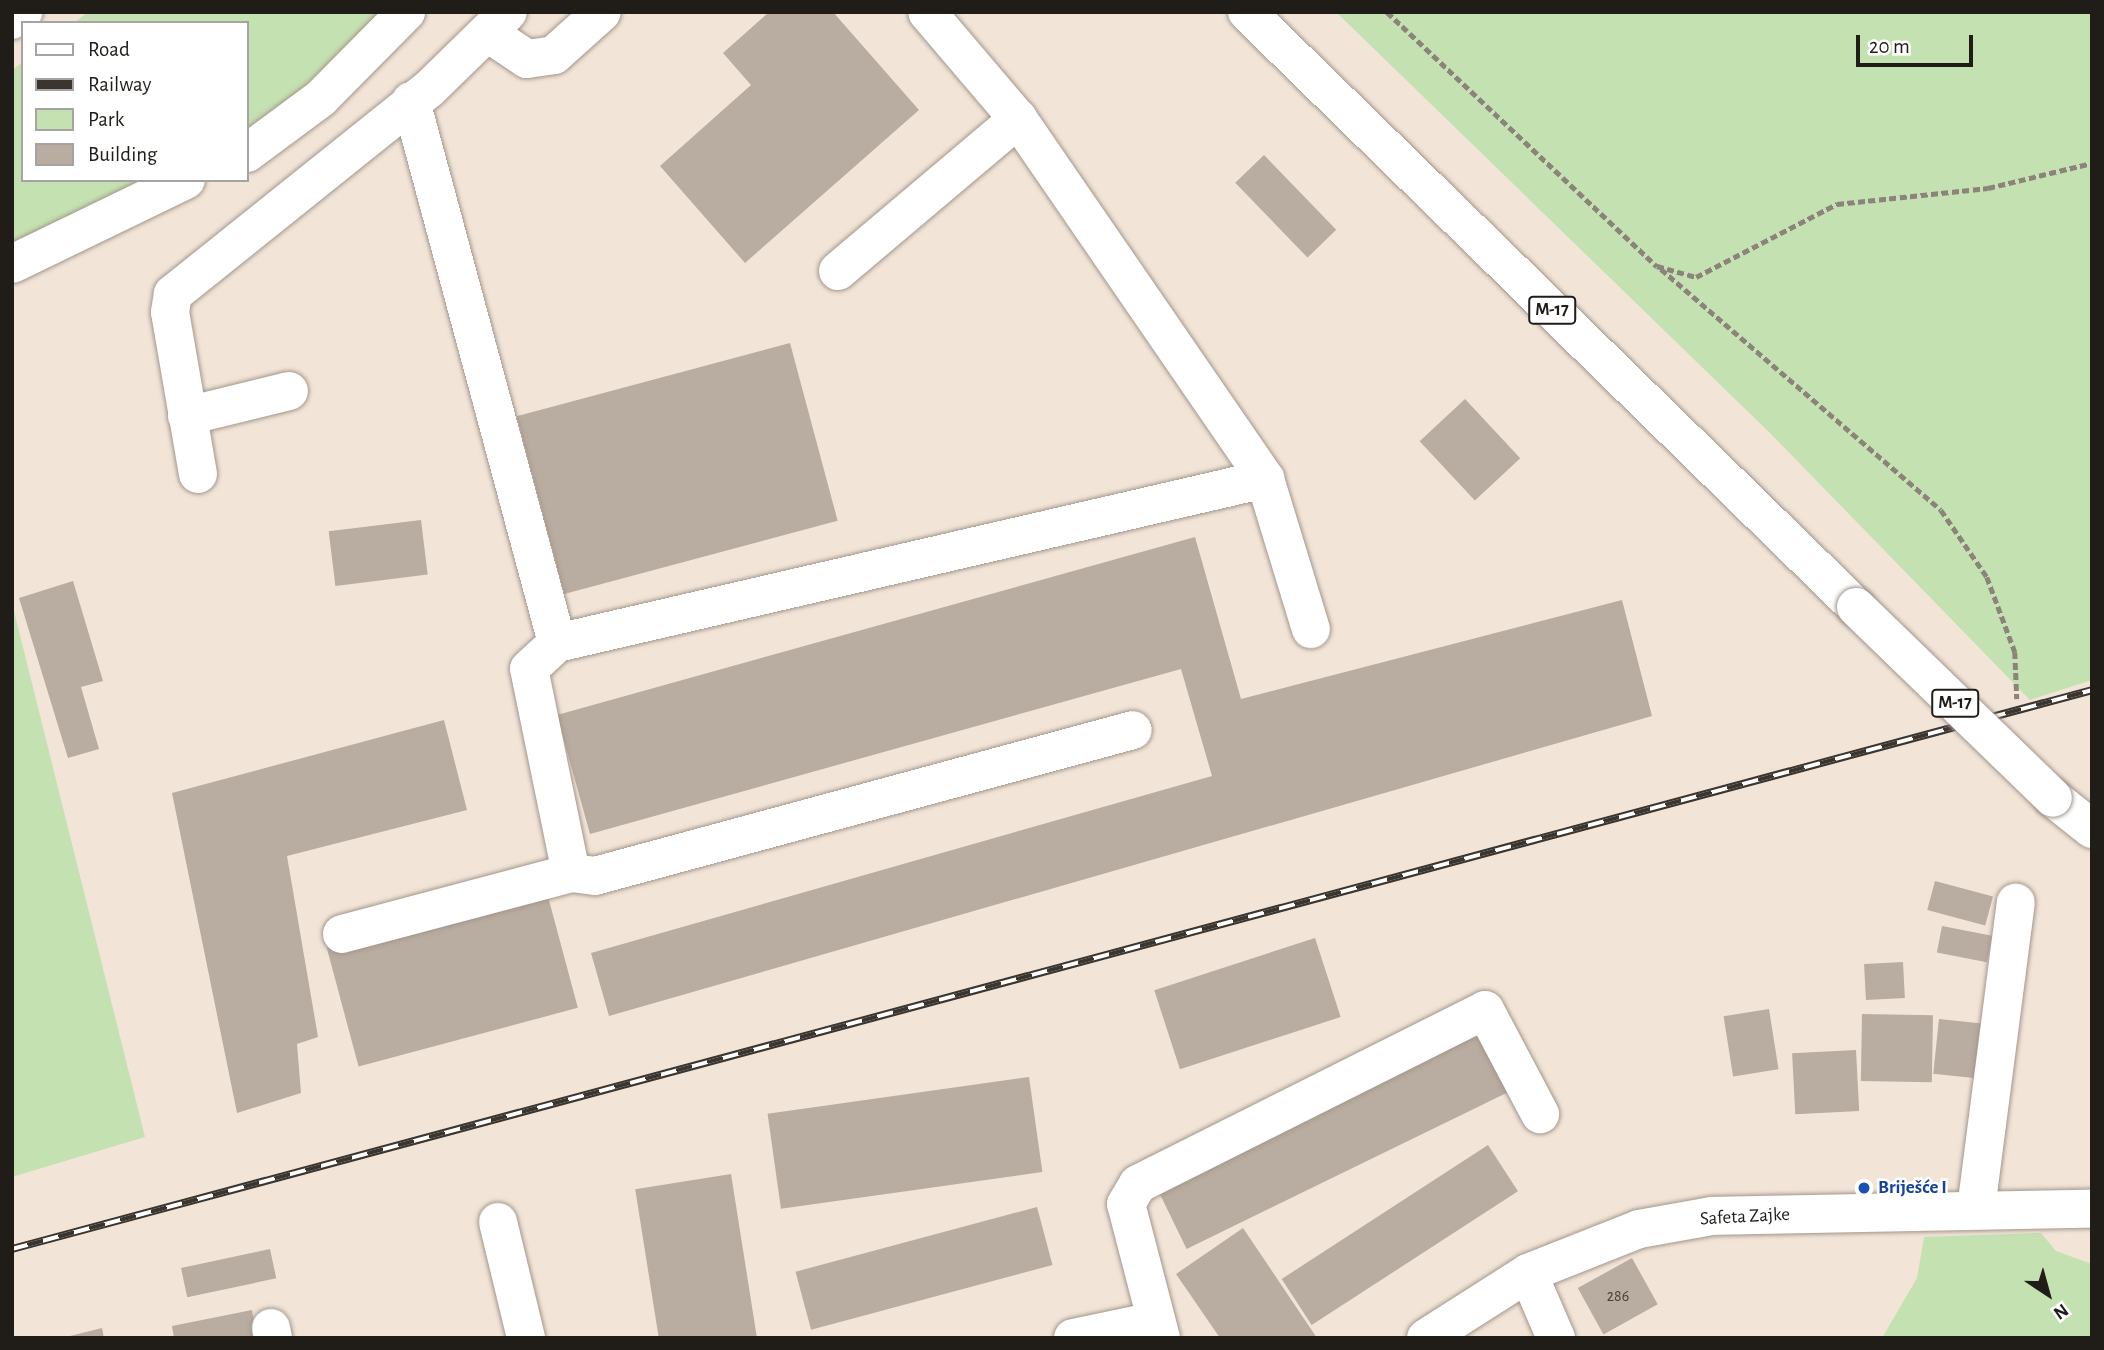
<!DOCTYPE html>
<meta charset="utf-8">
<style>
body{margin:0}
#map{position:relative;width:2104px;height:1350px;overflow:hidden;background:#f2e5d8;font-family:"Alegreya Sans",sans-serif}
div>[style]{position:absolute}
.green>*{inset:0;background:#c4e1b1}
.building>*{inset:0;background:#b9aca0;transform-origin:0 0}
.path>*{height:4.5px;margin-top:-2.25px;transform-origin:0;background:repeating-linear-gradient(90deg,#8c837a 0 7px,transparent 0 10.5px)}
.roads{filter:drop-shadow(0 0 2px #a3968b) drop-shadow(0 0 2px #a3968b)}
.minor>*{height:38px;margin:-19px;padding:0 19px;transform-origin:19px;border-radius:19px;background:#fff}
.major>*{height:38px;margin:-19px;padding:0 19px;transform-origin:19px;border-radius:19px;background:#fff}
.highway>*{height:38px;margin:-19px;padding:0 19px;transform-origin:19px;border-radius:19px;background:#fff}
.rail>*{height:8px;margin-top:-4px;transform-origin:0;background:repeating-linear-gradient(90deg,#fff 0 16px,#3a352f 0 32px);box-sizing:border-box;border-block:2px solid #3a352f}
.bridges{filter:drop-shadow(0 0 2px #a3968b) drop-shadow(0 0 2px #a3968b)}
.major-bridge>*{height:38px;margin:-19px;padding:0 19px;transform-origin:19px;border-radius:19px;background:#fff}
.dots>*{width:19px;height:19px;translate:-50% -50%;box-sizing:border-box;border:4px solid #fff;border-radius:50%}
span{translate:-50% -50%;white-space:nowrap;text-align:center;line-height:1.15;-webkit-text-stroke:5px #fff;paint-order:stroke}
.number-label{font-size:16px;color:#464039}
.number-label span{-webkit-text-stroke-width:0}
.shield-label span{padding:2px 5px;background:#fff;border:2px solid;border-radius:5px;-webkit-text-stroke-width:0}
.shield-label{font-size:18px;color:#201c17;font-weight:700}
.transit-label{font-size:19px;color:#164399;font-weight:700}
.left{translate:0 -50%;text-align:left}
.street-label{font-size:19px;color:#201c17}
.frame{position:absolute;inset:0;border:14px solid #201c17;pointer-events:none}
.legend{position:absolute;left:21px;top:21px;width:228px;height:161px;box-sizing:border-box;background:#fff;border:2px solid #a6a4a2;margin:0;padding:9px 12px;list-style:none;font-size:21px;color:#201c17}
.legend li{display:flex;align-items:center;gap:14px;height:35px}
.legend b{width:35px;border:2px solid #a6a4a2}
.north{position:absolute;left:2013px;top:1259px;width:70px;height:70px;-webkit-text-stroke:5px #fff;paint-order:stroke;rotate:144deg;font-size:19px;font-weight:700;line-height:28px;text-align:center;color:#201c17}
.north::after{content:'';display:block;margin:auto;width:24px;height:32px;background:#201c17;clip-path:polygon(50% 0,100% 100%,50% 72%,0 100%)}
.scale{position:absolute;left:1856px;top:35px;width:117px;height:32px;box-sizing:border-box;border:4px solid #201c17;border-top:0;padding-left:9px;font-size:21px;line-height:24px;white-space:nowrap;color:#201c17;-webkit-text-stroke:5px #fff;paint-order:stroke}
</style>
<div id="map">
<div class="green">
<i style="clip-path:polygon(88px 12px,425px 12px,282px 137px,247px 154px,247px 23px,74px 23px)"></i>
<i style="clip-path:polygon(1336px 12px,2092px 12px,2092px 680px,2030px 700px,1772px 435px)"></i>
<i style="clip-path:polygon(23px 62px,23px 180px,194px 180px,12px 270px,12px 70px)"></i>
<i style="clip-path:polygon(12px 603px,145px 1137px,12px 1177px)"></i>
<i style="clip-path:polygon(2041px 1233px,2056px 1251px,2092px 1264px,2092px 1338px,1882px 1338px,1917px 1278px,1924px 1237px)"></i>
</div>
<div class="building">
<i style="clip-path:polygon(769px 12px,833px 12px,919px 110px,745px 263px,660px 166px,751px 85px,723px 53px)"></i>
<i style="left:1264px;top:155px;width:104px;height:40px;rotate:46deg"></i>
<i style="left:790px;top:343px;width:184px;height:283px;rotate:75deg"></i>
<i style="left:1465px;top:399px;width:81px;height:62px;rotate:47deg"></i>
<i style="left:421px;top:520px;width:55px;height:93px;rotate:83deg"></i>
<i style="clip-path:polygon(1195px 537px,1241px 699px,1622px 600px,1652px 716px,609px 1016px,591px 953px,1212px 776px,1181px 669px,590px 834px,557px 715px)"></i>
<i style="clip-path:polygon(73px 581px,103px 681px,81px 687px,99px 749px,68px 758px,19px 598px)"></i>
<i style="clip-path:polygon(444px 720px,467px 810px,287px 856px,318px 1037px,297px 1044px,301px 1093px,237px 1113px,172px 793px)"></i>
<i style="left:1935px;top:881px;width:60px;height:30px;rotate:15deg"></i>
<i style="left:546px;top:889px;width:123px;height:227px;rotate:75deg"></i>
<i style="left:1942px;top:926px;width:51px;height:27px;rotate:11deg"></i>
<i style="left:1315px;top:938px;width:83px;height:169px;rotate:72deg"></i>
<i style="left:1903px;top:962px;width:36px;height:39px;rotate:87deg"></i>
<i style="left:1769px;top:1009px;width:61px;height:46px;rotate:81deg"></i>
<i style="left:1862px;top:1014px;width:71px;height:67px;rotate:1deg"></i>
<i style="left:1939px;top:1019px;width:55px;height:55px;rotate:6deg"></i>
<i style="left:1484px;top:1026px;width:70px;height:365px;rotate:64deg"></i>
<i style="left:1856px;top:1050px;width:61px;height:64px;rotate:87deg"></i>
<i style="left:1029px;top:1077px;width:96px;height:264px;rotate:82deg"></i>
<i style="left:1488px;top:1145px;width:55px;height:246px;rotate:57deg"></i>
<i style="left:731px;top:1174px;width:166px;height:97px;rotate:81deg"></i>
<i style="left:1037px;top:1207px;width:60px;height:250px;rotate:75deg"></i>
<i style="clip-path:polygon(1243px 1228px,1317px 1338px,1220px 1338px,1176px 1274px)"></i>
<i style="left:270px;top:1249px;width:30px;height:91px;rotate:78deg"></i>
<i style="left:1632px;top:1258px;width:53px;height:62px;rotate:61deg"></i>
<i style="clip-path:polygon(252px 1310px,257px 1338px,174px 1338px,172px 1326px)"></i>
<i style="clip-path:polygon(102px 1328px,104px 1338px,66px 1338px,66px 1337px)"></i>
</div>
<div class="path">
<i style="left:1387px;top:12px;width:371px;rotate:43.3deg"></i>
<i style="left:1657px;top:266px;width:41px;rotate:15.8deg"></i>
<i style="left:1696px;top:277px;width:159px;rotate:-27.4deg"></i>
<i style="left:1837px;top:204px;width:152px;rotate:-6deg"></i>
<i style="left:1988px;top:188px;width:107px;rotate:-13.5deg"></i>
<i style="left:1661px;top:269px;width:369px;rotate:40.7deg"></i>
<i style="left:1941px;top:510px;width:81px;rotate:55.5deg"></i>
<i style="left:1987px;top:577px;width:80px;rotate:69.5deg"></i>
<i style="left:2015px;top:652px;width:47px;rotate:87.6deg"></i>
</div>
<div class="roads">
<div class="minor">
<i style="left:488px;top:33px;width:47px;rotate:33.7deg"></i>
<i style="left:527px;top:59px;width:27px;rotate:-8deg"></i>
<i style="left:554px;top:55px;width:64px;rotate:-41.9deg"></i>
<i style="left:411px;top:101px;width:561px;rotate:74.92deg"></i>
<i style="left:1018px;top:119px;width:437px;rotate:55.5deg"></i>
<i style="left:1265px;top:479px;width:157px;rotate:73deg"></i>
<i style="left:247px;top:153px;width:92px;rotate:-36.6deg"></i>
<i style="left:321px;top:98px;width:121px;rotate:-45.3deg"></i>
<i style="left:12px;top:264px;width:193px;rotate:-25.8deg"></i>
<i style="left:838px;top:271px;width:236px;rotate:-40.2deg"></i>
<i style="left:1018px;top:119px;width:140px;rotate:-130.4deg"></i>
<i style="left:187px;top:416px;width:105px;rotate:-13.8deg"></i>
<i style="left:198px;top:474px;width:164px;rotate:-99.8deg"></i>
<i style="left:170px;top:312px;width:18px;rotate:-81deg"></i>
<i style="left:173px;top:294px;width:328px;rotate:-38.7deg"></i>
<i style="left:429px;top:89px;width:110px;rotate:-44.3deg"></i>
<i style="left:571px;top:873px;width:208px;rotate:-101.6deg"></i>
<i style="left:529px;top:669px;width:38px;rotate:-43deg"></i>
<i style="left:557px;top:643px;width:727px;rotate:-13.04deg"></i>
<i style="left:342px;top:934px;width:237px;rotate:-14.9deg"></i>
<i style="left:571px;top:873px;width:24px;rotate:7deg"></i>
<i style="left:595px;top:876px;width:557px;rotate:-15.18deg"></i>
<i style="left:1976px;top:1209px;width:309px;rotate:-82.6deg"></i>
<i style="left:498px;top:1222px;width:119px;rotate:76.4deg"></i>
<i style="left:1528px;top:1273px;width:71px;rotate:66.7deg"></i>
<i style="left:271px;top:1328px;width:10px;rotate:79deg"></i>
<i style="left:1073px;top:1338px;width:84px;rotate:-11.7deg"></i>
<i style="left:1161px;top:1338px;width:138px;rotate:-104.6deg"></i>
<i style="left:1126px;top:1204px;width:23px;rotate:-59deg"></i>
<i style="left:1138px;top:1184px;width:388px;rotate:-26.6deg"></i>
<i style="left:1485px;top:1010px;width:118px;rotate:62.1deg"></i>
</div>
<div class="major">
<i style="left:1247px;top:12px;width:851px;rotate:44.33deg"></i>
<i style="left:2053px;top:798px;width:50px;rotate:38.5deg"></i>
<i style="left:1426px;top:1338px;width:121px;rotate:-32.5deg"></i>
<i style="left:1528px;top:1273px;width:119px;rotate:-21.6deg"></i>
<i style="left:1639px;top:1229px;width:74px;rotate:-10.1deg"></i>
<i style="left:1712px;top:1216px;width:380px;rotate:-1.1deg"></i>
</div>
<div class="highway">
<i style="left:12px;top:20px;width:14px;rotate:-36deg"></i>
</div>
</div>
<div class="rail">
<i style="left:12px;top:1249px;width:2154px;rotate:-15.04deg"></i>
</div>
<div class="bridges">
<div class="major-bridge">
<i style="left:1856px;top:607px;width:274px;rotate:44.1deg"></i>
</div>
</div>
<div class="dots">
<i style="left:1864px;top:1188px;background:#1a4fb4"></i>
</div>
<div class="number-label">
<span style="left:1618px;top:1296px">286</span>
</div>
<div class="shield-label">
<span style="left:1552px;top:310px">M-17</span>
<span style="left:1955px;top:703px">M-17</span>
</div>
<div class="transit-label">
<span class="left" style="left:1878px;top:1188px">Briješće I</span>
</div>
<div class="street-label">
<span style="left:1745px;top:1217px;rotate:-3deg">Safeta Zajke</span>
</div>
<div class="frame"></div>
<ul class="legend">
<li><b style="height:9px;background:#fff"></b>Road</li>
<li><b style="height:9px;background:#3a352f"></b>Railway</li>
<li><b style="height:19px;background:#c4e1b1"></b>Park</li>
<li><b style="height:19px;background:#b9aca0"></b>Building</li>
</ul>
<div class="north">N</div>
<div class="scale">20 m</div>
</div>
